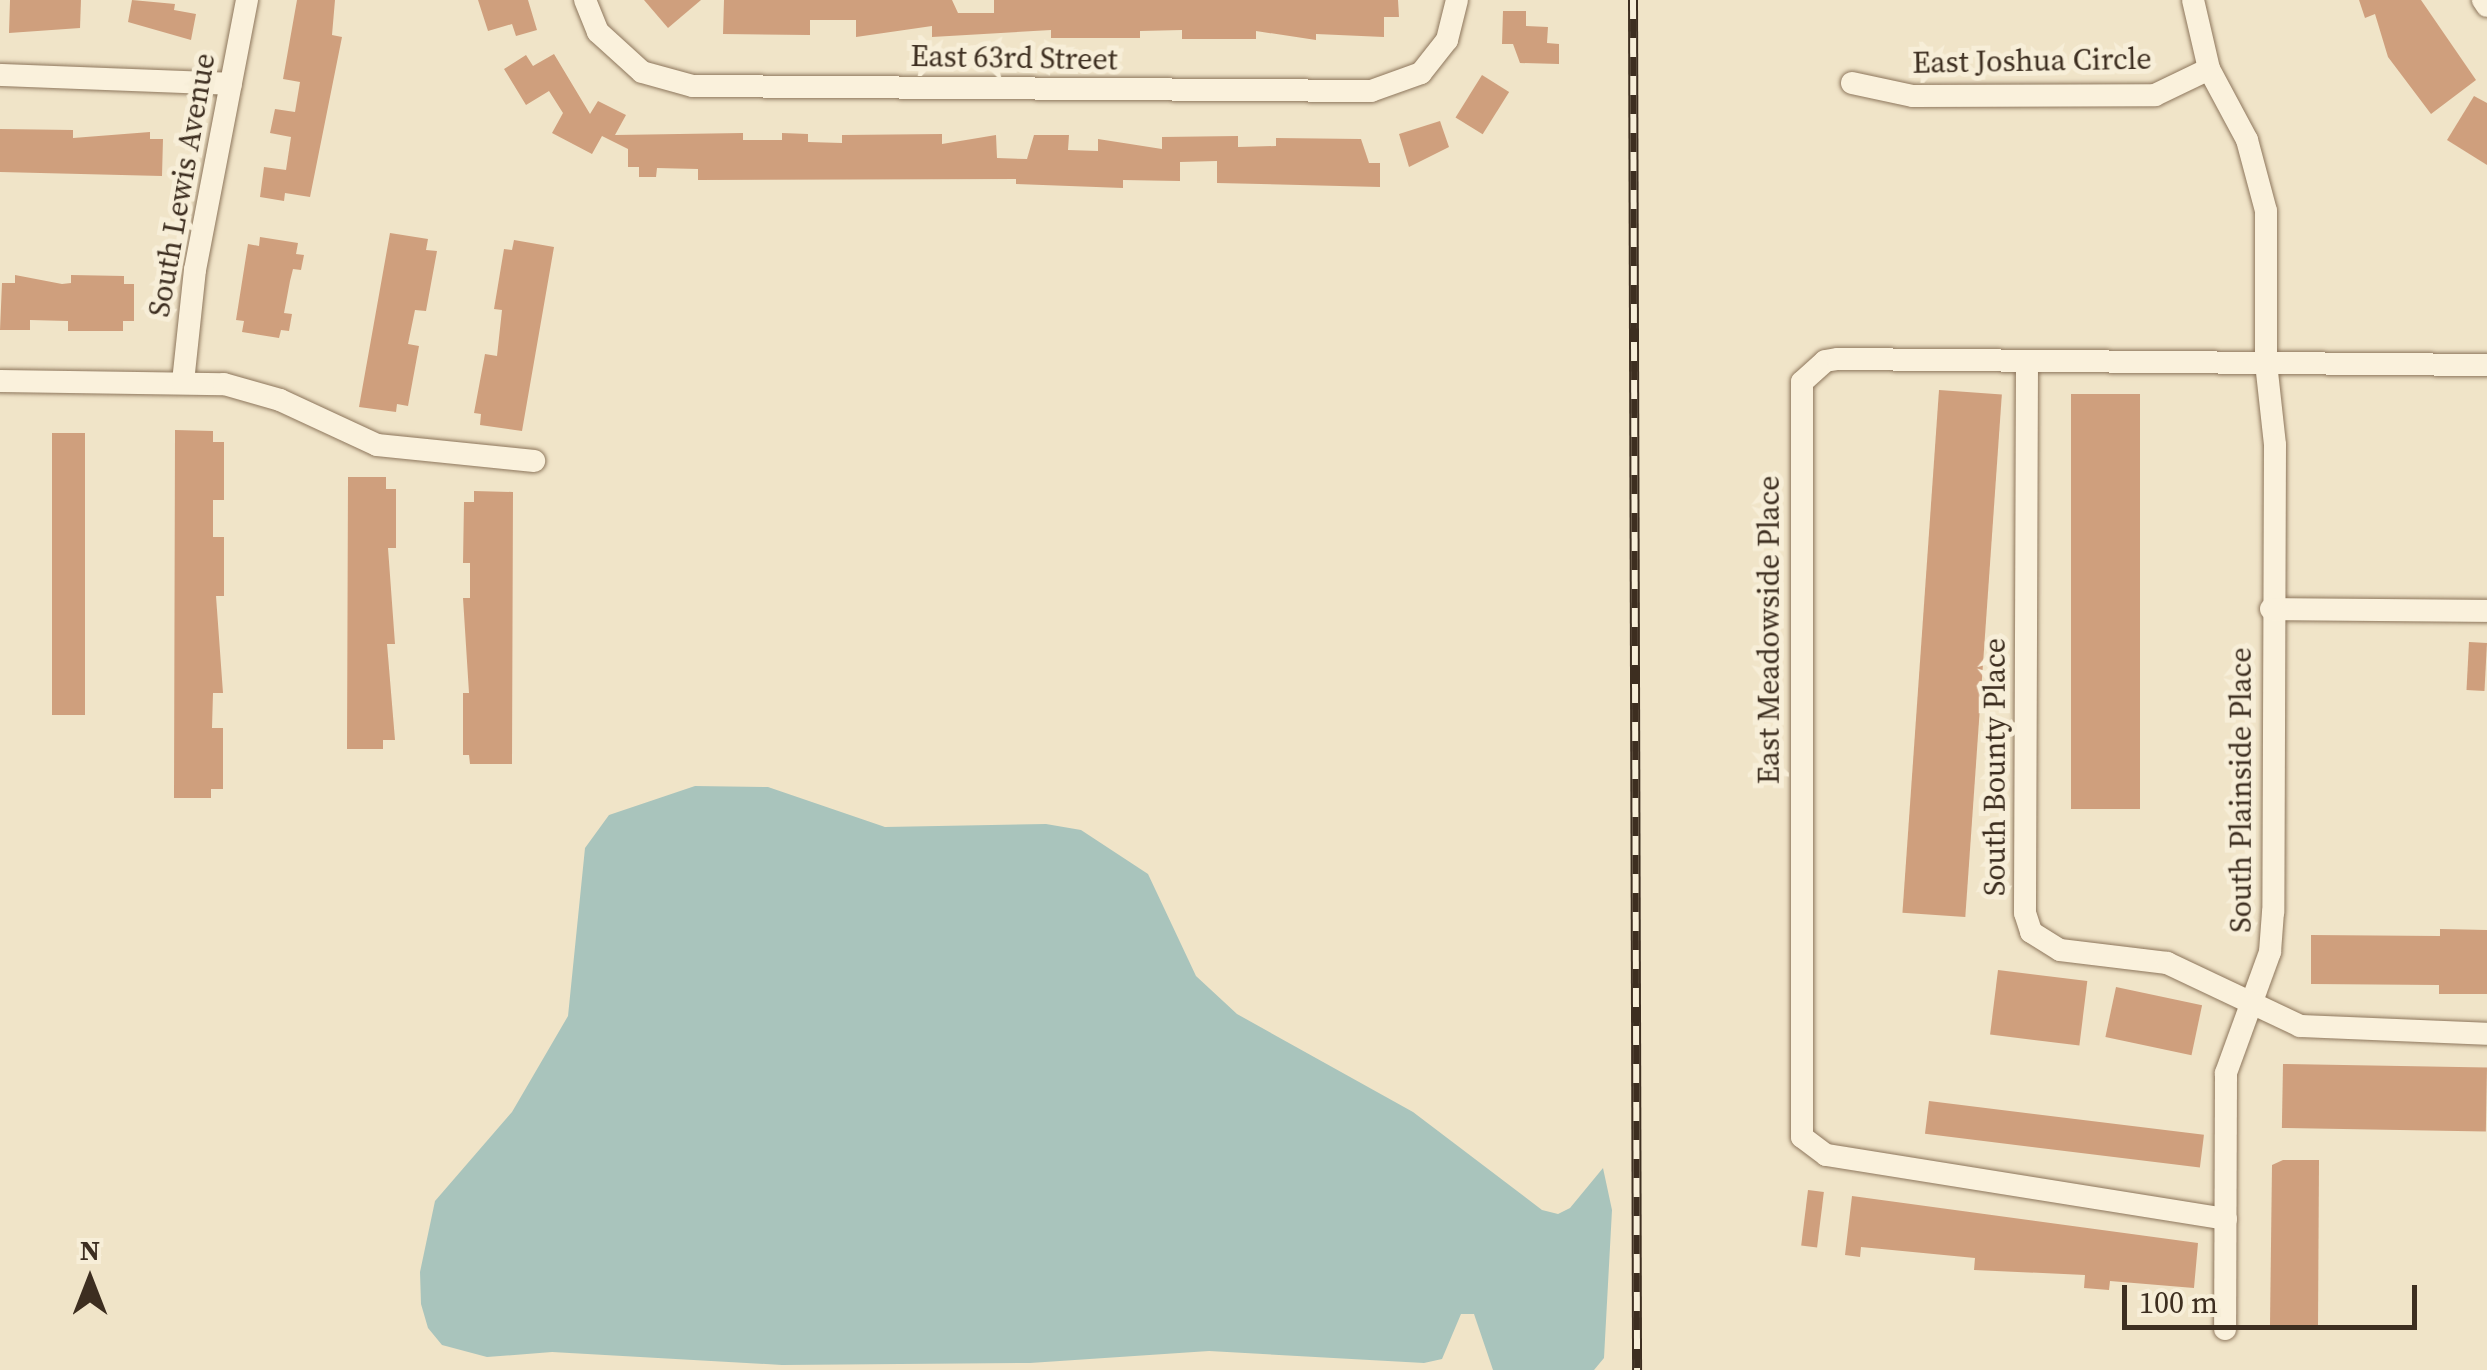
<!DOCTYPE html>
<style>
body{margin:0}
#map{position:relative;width:2487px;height:1370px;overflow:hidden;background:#f0e4c8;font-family:"Source Serif 4",serif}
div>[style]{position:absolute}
.water>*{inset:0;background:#a9c4bc}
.building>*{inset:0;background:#cf9f7d;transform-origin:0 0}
.roads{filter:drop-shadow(0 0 2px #8d765c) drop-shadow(0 0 2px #8d765c)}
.minor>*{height:22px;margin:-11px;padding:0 11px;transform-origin:11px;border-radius:11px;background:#faf1dc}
.rail>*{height:10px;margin-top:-5px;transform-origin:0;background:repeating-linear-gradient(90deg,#f7eed8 0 19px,#3d2e20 0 38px);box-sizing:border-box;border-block:2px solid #3d2e20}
span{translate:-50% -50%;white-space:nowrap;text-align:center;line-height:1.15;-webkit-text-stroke:10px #f7eed8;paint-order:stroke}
.street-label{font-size:30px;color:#3d2e20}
.north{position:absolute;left:40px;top:1230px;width:100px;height:100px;-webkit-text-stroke:8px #f7eed8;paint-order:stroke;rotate:0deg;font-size:28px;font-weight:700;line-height:40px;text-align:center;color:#3d2e20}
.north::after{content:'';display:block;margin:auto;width:35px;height:45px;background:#3d2e20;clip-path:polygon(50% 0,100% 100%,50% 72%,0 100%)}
.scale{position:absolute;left:2122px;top:1285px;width:295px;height:45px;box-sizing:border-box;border:5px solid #3d2e20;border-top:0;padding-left:12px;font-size:30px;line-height:35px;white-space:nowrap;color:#3d2e20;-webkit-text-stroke:8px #f7eed8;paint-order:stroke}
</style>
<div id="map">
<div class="water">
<i style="clip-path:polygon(695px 786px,768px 787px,885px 827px,1046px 824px,1081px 830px,1148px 874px,1196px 976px,1237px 1014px,1413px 1112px,1542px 1210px,1558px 1214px,1570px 1208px,1603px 1168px,1612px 1210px,1604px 1358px,1594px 1370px,1493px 1370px,1474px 1314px,1461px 1314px,1442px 1359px,1424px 1363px,1209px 1351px,1030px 1363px,782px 1365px,552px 1352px,487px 1357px,442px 1345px,428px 1328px,421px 1304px,420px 1272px,435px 1201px,512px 1112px,568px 1016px,585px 848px,609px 815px)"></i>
</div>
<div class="building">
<i style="clip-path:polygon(10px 0,81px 0,80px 28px,9px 33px)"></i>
<i style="clip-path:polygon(132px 0,175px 4px,174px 10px,196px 14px,191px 40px,128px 22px)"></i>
<i style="clip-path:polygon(297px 0,335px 0,332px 35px,342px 37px,310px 197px,285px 193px,284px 201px,260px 197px,264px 167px,286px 170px,291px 137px,270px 133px,275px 109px,295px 112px,300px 82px,283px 79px)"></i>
<i style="clip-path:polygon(478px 0,528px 0,537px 30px,516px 36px,512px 24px,488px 31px)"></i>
<i style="clip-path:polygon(644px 0,701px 0,668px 28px)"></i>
<i style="clip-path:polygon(724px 0,952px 0,958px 13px,994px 13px,994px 0,1398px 0,1399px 17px,1384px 17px,1384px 37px,1316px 34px,1316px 40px,1256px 31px,1256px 39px,1182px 39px,1182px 30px,1140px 31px,1140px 38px,1051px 38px,1051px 30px,932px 37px,932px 26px,856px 37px,856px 20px,810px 20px,810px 35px,723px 34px)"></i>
<i style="clip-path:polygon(2359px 0,2421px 0,2476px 80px,2431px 114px,2388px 57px,2375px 14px,2365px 18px)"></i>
<i style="clip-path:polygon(1503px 11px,1526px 11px,1526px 26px,1548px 27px,1547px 43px,1559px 44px,1559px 64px,1520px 63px,1513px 44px,1502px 44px)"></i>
<i style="clip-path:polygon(554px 54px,590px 114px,598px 101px,626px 115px,615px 135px,743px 133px,743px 140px,782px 140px,782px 133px,808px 134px,808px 142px,842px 143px,842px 135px,942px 134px,942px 144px,996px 135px,997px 158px,1027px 159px,1034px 135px,1069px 135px,1068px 150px,1098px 151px,1098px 139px,1162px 149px,1162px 137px,1238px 136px,1238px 147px,1276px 146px,1276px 138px,1361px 139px,1369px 163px,1380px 163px,1380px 187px,1217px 183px,1217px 161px,1180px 162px,1180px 181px,1123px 180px,1123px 188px,1016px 184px,1016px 179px,698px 180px,698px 169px,657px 168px,656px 177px,639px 177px,639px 167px,628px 167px,628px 149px,602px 136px,592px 154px,552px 133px,563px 113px,549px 91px,526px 105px,504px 69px,526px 55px,533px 66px)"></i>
<i style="left:1482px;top:75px;width:32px;height:50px;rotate:32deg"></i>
<i style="clip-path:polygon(2474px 96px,2487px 103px,2487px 165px,2447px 140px)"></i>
<i style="clip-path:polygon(1440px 121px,1449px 147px,1409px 167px,1399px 134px)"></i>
<i style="clip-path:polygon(0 129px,73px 130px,73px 138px,150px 132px,150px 139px,163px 139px,162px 176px,0 172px)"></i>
<i style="clip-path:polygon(390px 233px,428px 239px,426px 250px,437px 251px,426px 311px,415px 310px,408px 344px,419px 346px,408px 406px,397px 404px,396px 412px,359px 407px)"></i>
<i style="clip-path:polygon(260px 237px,298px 243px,296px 254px,304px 255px,301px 270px,293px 269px,290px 281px,284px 313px,292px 314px,289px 331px,281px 330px,279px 338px,242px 332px,244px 321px,236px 320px,248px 244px,259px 246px)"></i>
<i style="clip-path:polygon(514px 240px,554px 247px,522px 431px,480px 425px,481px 414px,474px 413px,485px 354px,497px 356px,502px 310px,494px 309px,504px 249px,512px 250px)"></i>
<i style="clip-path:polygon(15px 275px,62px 284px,71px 283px,71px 275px,124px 276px,124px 284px,134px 284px,134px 321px,123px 321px,123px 331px,68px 331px,68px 321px,30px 320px,30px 330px,0 330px,2px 283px,15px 283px)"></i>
<i style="left:1939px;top:390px;width:63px;height:524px;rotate:4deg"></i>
<i style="left:2140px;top:394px;width:415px;height:69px;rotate:90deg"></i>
<i style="clip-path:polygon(175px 430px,213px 431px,213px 442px,224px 442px,224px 500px,213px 500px,213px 537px,224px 537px,224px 596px,216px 596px,223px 693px,213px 693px,212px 728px,223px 728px,223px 789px,211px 789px,211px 798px,174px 798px)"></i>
<i style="left:52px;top:433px;width:33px;height:282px"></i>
<i style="clip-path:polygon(348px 477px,386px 477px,386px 489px,396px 489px,396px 548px,388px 548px,395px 644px,387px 644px,395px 740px,383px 740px,383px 749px,347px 749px)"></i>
<i style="clip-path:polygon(474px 491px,513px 492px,512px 764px,470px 764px,469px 755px,463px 755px,463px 693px,469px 693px,463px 598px,470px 598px,470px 563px,463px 563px,464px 502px,474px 502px)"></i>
<i style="left:2469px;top:642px;width:18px;height:48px;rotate:3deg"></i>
<i style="clip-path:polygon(2440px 929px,2487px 930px,2487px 994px,2439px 994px,2439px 985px,2311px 984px,2311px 935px,2440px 936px)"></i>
<i style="left:1998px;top:970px;width:90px;height:65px;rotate:7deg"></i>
<i style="left:2116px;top:987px;width:88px;height:51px;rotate:12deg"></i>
<i style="left:2283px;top:1064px;width:204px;height:64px;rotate:1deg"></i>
<i style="left:1929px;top:1101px;width:277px;height:33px;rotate:7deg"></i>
<i style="clip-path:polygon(2283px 1160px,2319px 1160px,2318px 1329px,2270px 1325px,2272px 1165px)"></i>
<i style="left:1808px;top:1190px;width:16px;height:56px;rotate:7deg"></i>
<i style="clip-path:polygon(1852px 1196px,2198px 1243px,2194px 1288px,2110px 1281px,2109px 1290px,2084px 1288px,2085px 1275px,1974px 1270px,1975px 1258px,1861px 1247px,1860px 1257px,1845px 1255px)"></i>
</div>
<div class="roads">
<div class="minor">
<i style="left:585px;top:0;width:35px;rotate:68deg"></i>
<i style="left:598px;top:32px;width:59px;rotate:42.3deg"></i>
<i style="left:642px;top:72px;width:53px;rotate:15.4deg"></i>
<i style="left:693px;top:86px;width:678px;rotate:0.42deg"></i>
<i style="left:1371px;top:91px;width:53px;rotate:-19.8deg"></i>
<i style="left:1421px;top:73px;width:42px;rotate:-51.8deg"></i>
<i style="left:1447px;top:40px;width:41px;rotate:-76deg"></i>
<i style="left:2193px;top:0;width:71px;rotate:76.9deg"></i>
<i style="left:2209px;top:69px;width:81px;rotate:61.8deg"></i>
<i style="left:2247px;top:140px;width:73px;rotate:75deg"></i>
<i style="left:2266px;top:211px;width:152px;rotate:90deg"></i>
<i style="left:2266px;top:363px;width:82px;rotate:83.7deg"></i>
<i style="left:2275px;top:445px;width:467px;rotate:90.2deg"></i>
<i style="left:2273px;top:912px;width:40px;rotate:94.3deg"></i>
<i style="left:2270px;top:952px;width:129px;rotate:110deg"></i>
<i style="left:2226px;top:1073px;width:256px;rotate:90.2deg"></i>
<i style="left:2483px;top:0;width:7px;rotate:56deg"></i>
<i style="left:0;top:75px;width:231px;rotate:2.2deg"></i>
<i style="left:1852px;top:83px;width:62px;rotate:12deg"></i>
<i style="left:1913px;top:96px;width:242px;rotate:-0.2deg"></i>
<i style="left:2155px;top:95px;width:60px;rotate:-25.7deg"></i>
<i style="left:2027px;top:363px;width:550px;rotate:90.21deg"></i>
<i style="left:2025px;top:913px;width:20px;rotate:72deg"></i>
<i style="left:2031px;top:932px;width:34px;rotate:32deg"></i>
<i style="left:2060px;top:950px;width:108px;rotate:6.9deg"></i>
<i style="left:2167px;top:963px;width:147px;rotate:25.3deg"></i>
<i style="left:2300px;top:1026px;width:187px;rotate:2.4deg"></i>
<i style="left:0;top:381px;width:224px;rotate:0.8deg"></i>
<i style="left:224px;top:384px;width:58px;rotate:15.9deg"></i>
<i style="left:280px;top:400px;width:107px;rotate:24.9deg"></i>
<i style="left:377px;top:445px;width:158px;rotate:5.8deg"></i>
<i style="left:183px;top:382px;width:113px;rotate:-83.9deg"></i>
<i style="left:195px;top:270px;width:275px;rotate:-79.1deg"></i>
<i style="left:2271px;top:609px;width:216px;rotate:0.5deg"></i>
<i style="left:2226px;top:1219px;width:405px;rotate:-170.9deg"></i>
<i style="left:1826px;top:1155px;width:30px;rotate:-143deg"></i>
<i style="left:1802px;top:1137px;width:755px;rotate:-90deg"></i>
<i style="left:1802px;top:382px;width:31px;rotate:-42deg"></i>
<i style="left:1825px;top:361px;width:13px;rotate:-9deg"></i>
<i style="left:1838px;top:359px;width:649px;rotate:0.53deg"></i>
</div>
</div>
<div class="rail">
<i style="left:1633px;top:0;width:1370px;rotate:89.83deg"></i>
</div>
<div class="street-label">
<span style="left:1014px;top:58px;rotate:1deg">East 63rd Street</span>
<span style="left:2032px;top:61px;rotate:-1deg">East Joshua Circle</span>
<span style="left:182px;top:185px;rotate:-80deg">South Lewis Avenue</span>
<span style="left:1769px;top:630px;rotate:-90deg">East Meadowside Place</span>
<span style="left:1995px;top:767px;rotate:-90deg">South Bounty Place</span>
<span style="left:2241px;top:790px;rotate:-90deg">South Plainside Place</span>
</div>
<div class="north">N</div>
<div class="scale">100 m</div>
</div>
